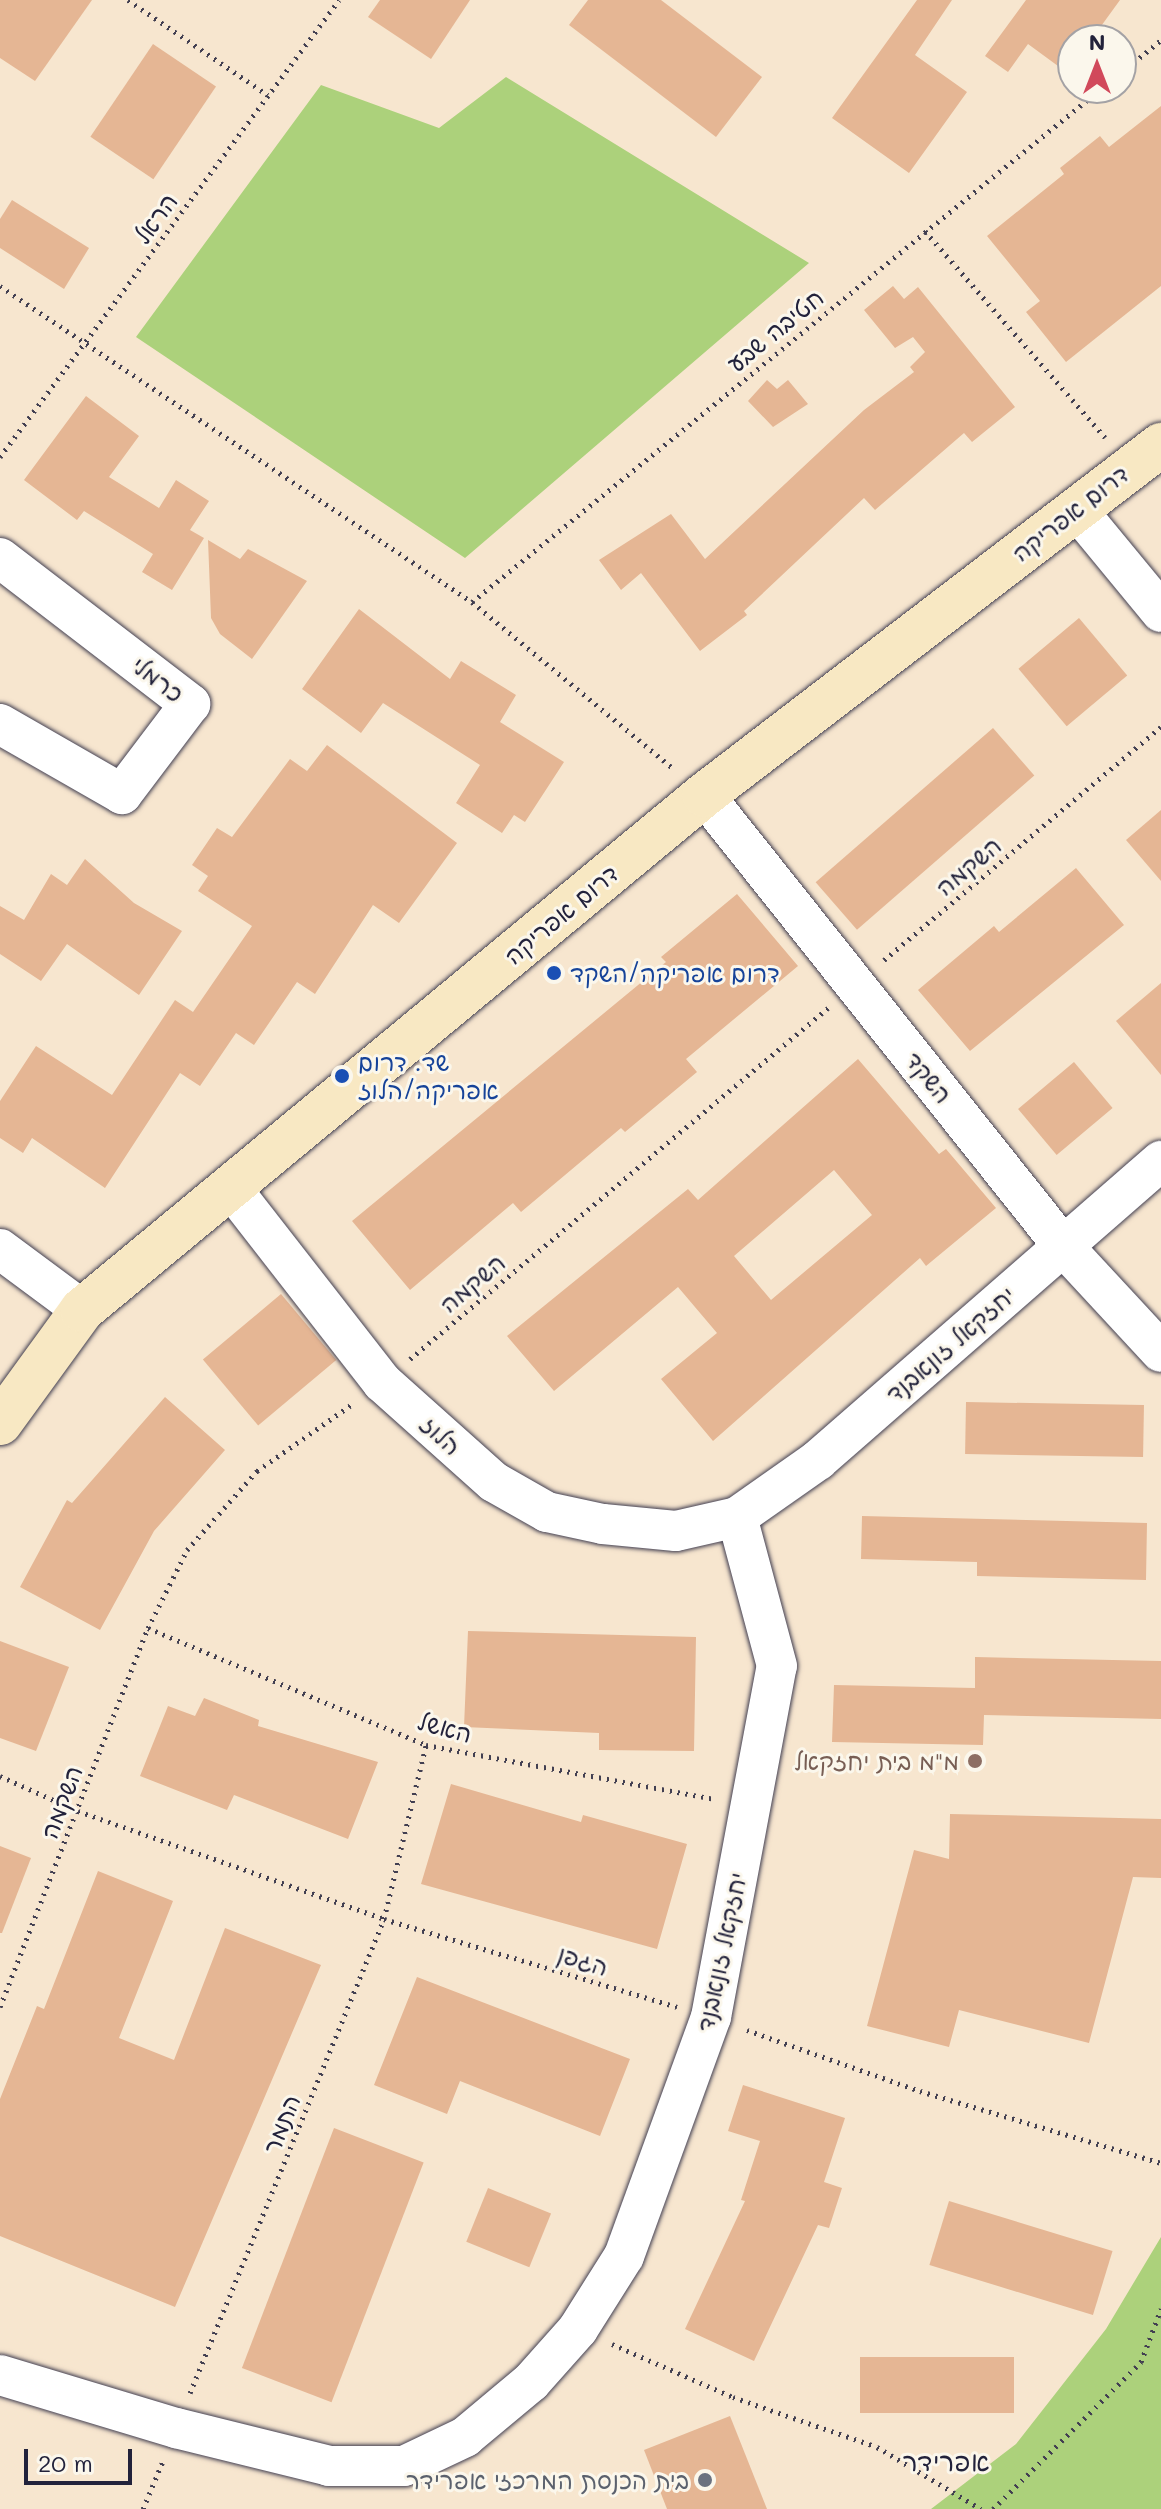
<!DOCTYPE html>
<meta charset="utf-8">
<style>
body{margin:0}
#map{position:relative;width:1161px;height:2509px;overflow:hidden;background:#f7e6cf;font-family:Mali,"Playpen Sans Hebrew",sans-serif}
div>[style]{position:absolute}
.green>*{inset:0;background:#acd17b}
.building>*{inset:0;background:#e5b694;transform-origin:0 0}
.path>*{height:5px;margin-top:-2.5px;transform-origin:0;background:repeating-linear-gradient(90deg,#423f51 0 2px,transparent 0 8px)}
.roads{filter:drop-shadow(0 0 2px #423f51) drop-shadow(0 0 2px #423f51)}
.street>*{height:40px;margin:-20px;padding:0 20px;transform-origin:20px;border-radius:20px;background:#fff}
.secondary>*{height:44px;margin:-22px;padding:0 22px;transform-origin:22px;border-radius:22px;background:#f8e8c3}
.dots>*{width:22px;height:22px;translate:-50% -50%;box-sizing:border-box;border:4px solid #fbf7ec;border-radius:50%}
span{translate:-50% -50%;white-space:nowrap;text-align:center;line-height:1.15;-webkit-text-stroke:6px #fbf7ec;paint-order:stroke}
.street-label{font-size:24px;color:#22223b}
.transit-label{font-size:24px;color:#164399}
.left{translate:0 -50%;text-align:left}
.education-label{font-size:24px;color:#785e54}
.right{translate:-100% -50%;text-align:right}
.worship-label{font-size:24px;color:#5b616d}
.neighbourhood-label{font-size:26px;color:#22223b}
.north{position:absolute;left:1057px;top:24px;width:80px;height:80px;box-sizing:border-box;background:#fbf7ec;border:2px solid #a4a2a5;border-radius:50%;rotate:0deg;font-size:22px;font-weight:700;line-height:32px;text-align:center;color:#22223b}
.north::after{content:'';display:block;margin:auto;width:28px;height:36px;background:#d1495b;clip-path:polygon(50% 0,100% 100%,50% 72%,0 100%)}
.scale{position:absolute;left:24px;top:2449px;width:108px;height:36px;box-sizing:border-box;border:4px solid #22223b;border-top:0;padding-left:10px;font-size:24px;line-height:28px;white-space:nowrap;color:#22223b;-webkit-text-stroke:6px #fbf7ec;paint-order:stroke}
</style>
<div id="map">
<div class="green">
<i style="clip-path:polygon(506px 77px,809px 263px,465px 558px,136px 337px,321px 85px,439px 128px)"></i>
<i style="clip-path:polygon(1161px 2237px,1161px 2509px,931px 2509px,1016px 2444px,1106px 2329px)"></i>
</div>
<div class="building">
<i style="clip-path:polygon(0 0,92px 0,35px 81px,0 58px)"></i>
<i style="clip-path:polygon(380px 0,470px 0,431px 59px,368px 17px)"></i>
<i style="clip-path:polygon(588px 0,661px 0,762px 77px,716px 137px,569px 25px)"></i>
<i style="clip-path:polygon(917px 0,952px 0,915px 55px,967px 92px,909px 173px,832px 118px)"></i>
<i style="clip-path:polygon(1026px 0,1120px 0,1091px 40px,1073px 40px,1073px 77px,1028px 44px,1008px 72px,985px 56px)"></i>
<i style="left:153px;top:44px;width:76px;height:112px;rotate:34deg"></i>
<i style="clip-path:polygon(1161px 106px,1161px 286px,1066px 362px,1026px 312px,1040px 301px,987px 236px,1064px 174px,1060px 168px,1100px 136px,1109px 147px)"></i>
<i style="clip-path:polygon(12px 200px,89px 248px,64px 289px,0 248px,0 219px)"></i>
<i style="clip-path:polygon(893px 286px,904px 299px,918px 287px,1015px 407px,972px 442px,964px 433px,875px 510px,864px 498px,744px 611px,747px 615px,700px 651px,641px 573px,621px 590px,599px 560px,671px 514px,705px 559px,864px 410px,914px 372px,910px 367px,925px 352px,913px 337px,895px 348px,864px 310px)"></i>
<i style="clip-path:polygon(767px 380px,777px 389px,788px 380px,808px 404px,773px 427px,748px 401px)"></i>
<i style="clip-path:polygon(86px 396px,139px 436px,109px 477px,159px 508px,176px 480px,209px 501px,190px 530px,204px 538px,172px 590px,142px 572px,153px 554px,84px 511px,77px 520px,24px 480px)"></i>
<i style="clip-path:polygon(208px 540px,240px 559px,248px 549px,307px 581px,252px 659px,220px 634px,211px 618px)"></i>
<i style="clip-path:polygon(359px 609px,450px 679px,461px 661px,516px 695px,500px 722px,564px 762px,525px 822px,514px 815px,502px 833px,456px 803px,480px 765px,383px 703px,361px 733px,302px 689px)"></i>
<i style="left:1079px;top:618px;width:75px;height:79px;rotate:50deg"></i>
<i style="left:993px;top:728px;width:63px;height:235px;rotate:49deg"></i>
<i style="clip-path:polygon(327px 745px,457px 843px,399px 923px,373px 905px,315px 994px,297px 982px,254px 1045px,236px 1033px,200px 1086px,180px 1073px,105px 1188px,32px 1138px,23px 1153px,0 1138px,0 1101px,36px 1046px,112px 1095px,175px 1000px,193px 1012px,252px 926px,198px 891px,208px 876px,192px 865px,217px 828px,232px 837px,290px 759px,307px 771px)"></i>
<i style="clip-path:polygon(1161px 810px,1161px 881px,1126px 840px)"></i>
<i style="clip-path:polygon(85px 859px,134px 903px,182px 931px,139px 995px,67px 944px,41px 981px,0 954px,0 906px,24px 920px,51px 874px,67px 885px)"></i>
<i style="clip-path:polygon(1076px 868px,1124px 925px,970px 1051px,918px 990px,994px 926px,999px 932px)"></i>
<i style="clip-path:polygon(737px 894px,798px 966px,686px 1059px,697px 1072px,625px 1132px,621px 1128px,521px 1212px,513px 1203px,410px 1290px,352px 1221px,666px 962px,661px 957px)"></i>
<i style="clip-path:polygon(1161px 983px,1161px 1075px,1116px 1021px)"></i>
<i style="clip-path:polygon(evenodd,858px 1059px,939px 1154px,946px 1149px,996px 1208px,926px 1266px,920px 1258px,713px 1441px,661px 1379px,717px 1333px,678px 1287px,554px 1391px,507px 1336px,688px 1189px,698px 1200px,858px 1059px,834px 1170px,872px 1215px,771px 1300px,734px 1256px,834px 1170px)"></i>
<i style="left:1074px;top:1062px;width:60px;height:73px;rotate:50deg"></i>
<i style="left:281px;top:1294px;width:86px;height:102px;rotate:50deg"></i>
<i style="clip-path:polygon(165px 1397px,225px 1450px,154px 1531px,100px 1630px,20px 1587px,67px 1500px,72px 1503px)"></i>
<i style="left:966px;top:1402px;width:178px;height:52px;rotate:1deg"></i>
<i style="clip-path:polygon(862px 1516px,1147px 1523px,1146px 1580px,977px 1576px,977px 1562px,861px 1559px)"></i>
<i style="clip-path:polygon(468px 1631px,696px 1637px,694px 1751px,599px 1750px,599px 1733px,464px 1727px)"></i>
<i style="clip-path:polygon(0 1641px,69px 1667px,36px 1751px,0 1738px)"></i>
<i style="clip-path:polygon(975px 1657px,1161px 1661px,1161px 1719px,984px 1715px,983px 1745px,832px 1742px,834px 1685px,975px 1688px)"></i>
<i style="clip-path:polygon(204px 1698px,259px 1720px,258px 1726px,378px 1762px,348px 1839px,234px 1795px,227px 1810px,140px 1776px,168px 1706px,195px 1716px)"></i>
<i style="clip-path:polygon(451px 1784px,581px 1822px,583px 1815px,687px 1844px,657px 1949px,421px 1884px)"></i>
<i style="clip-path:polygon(950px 1814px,1161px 1819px,1161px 1878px,1133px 1877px,1089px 2043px,959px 2010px,949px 2047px,867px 2026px,914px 1850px,949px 1859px)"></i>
<i style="clip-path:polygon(0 1846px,31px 1858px,2px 1933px,0 1933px)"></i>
<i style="clip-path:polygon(98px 1871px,173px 1901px,119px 2038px,174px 2060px,225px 1928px,321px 1965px,175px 2307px,0 2236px,0 2099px,37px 2006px,44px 2009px)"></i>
<i style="clip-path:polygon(417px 1977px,630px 2059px,600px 2136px,460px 2081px,447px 2114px,374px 2085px)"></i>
<i style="clip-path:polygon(743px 2085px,845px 2118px,824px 2182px,842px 2188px,829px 2228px,818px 2225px,754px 2361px,685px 2329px,745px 2201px,741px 2200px,760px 2141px,728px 2131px)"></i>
<i style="left:334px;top:2128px;width:96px;height:257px;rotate:21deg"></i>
<i style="left:488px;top:2188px;width:68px;height:58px;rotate:22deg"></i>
<i style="left:949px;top:2201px;width:171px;height:67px;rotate:17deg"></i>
<i style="left:860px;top:2357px;width:154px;height:56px"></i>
<i style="clip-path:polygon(730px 2416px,767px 2509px,667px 2509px,644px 2450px)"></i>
</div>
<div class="path">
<i style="left:128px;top:0;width:169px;rotate:34.2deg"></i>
<i style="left:1121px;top:73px;width:52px;rotate:-39.5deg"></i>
<i style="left:925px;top:231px;width:274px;rotate:48.9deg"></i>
<i style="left:0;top:286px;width:568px;rotate:33.8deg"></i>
<i style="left:472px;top:602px;width:261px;rotate:39.6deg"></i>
<i style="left:0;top:457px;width:569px;rotate:-53.43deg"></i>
<i style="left:472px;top:602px;width:813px;rotate:-39.21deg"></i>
<i style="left:884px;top:960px;width:362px;rotate:-40.1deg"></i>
<i style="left:410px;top:1359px;width:546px;rotate:-40.02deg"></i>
<i style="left:148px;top:1628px;width:302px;rotate:22.8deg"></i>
<i style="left:426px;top:1745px;width:293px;rotate:10.6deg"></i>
<i style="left:0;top:1776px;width:85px;rotate:24.2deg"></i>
<i style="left:78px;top:1811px;width:324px;rotate:19.4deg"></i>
<i style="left:384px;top:1919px;width:306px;rotate:16.7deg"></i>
<i style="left:0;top:2007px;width:407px;rotate:-68.7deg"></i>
<i style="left:148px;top:1628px;width:87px;rotate:-63.4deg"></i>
<i style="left:187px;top:1550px;width:106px;rotate:-48.5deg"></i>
<i style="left:257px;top:1471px;width:115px;rotate:-35.1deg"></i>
<i style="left:747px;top:2030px;width:183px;rotate:19.4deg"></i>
<i style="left:920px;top:2091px;width:252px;rotate:16.6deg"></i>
<i style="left:612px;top:2344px;width:132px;rotate:23.7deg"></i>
<i style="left:733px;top:2397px;width:152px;rotate:19.1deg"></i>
<i style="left:877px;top:2447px;width:121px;rotate:30.8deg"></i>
<i style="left:190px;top:2393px;width:512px;rotate:-67.74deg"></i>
<i style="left:384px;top:1919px;width:179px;rotate:-76.4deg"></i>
<i style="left:143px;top:2509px;width:52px;rotate:-67.4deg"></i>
<i style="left:993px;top:2509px;width:209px;rotate:-44.8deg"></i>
<i style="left:1141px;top:2362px;width:57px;rotate:-69.3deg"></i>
</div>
<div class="roads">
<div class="street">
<i style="left:1077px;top:510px;width:132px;rotate:50.5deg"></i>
<i style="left:0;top:558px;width:240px;rotate:37.5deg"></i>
<i style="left:190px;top:704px;width:113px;rotate:127.1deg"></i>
<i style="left:122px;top:794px;width:141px;rotate:-150.2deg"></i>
<i style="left:704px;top:795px;width:576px;rotate:51.48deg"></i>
<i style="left:1063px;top:1246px;width:144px;rotate:47.2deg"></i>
<i style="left:231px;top:1188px;width:246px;rotate:52.1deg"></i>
<i style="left:382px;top:1382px;width:150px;rotate:41.8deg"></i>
<i style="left:494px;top:1482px;width:61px;rotate:29.5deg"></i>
<i style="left:547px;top:1512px;width:57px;rotate:12.1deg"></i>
<i style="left:603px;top:1524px;width:73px;rotate:5.5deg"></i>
<i style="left:676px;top:1531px;width:63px;rotate:-12.9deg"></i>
<i style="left:0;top:1249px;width:102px;rotate:36.6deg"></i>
<i style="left:0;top:2375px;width:184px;rotate:16.8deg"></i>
<i style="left:176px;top:2428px;width:158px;rotate:13.9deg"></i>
<i style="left:329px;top:2466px;width:75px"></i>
<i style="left:404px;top:2466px;width:68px;rotate:-25.4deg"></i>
<i style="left:465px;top:2437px;width:86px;rotate:-39.8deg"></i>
<i style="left:531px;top:2382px;width:71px;rotate:-48.4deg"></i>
<i style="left:578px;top:2329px;width:86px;rotate:-57.8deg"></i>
<i style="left:624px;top:2256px;width:254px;rotate:-70deg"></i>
<i style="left:711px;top:2017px;width:357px;rotate:-79.4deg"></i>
<i style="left:777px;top:1666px;width:154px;rotate:-105deg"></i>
<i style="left:737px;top:1517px;width:99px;rotate:-35.1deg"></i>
<i style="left:818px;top:1460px;width:455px;rotate:-41.1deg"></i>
</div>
<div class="secondary">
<i style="left:0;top:1423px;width:140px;rotate:-54deg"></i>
<i style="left:82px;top:1310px;width:808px;rotate:-39.62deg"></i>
<i style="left:704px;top:795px;width:576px;rotate:-37.45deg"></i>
</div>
</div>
<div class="dots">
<i style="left:554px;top:973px;background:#1a4fb4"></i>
<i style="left:342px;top:1076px;background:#1a4fb4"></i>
<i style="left:975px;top:1761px;background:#8d6e63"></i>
<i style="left:705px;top:2480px;background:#6b7280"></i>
</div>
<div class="street-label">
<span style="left:155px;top:218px;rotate:-54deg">הראל</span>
<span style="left:775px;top:330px;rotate:-39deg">חטיבה שבע</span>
<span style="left:1070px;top:513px;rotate:-38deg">דרום אפריקה</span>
<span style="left:158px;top:679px;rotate:37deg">כרמלי</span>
<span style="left:968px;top:866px;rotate:-40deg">השקמה</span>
<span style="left:561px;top:914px;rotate:-40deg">דרום אפריקה</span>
<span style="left:929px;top:1077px;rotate:51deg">השקד</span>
<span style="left:472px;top:1283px;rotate:-40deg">השקמה</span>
<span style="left:950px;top:1344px;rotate:-41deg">יחזקאל זונאבנד</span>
<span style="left:441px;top:1435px;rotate:42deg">הלוז</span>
<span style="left:445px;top:1727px;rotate:15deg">האשל</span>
<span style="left:61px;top:1802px;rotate:-69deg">השקמה</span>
<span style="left:721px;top:1952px;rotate:-78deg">יחזקאל זונאבנד</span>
<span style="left:583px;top:1960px;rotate:17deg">הגפן</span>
<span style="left:281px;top:2124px;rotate:-68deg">התמר</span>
</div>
<div class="transit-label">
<span class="left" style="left:570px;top:973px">דרום אפריקה/השקד</span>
<span class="left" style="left:358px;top:1076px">שד. דרום<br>אפריקה/הלוז</span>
</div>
<div class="education-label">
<span class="right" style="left:959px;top:1761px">מ"מ בית יחזקאל</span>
</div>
<div class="worship-label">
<span class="right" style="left:689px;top:2480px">בית הכנסת המרכזי אפרידר</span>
</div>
<div class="neighbourhood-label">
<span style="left:946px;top:2462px">אפרידר</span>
</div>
<div class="north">N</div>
<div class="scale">20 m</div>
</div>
